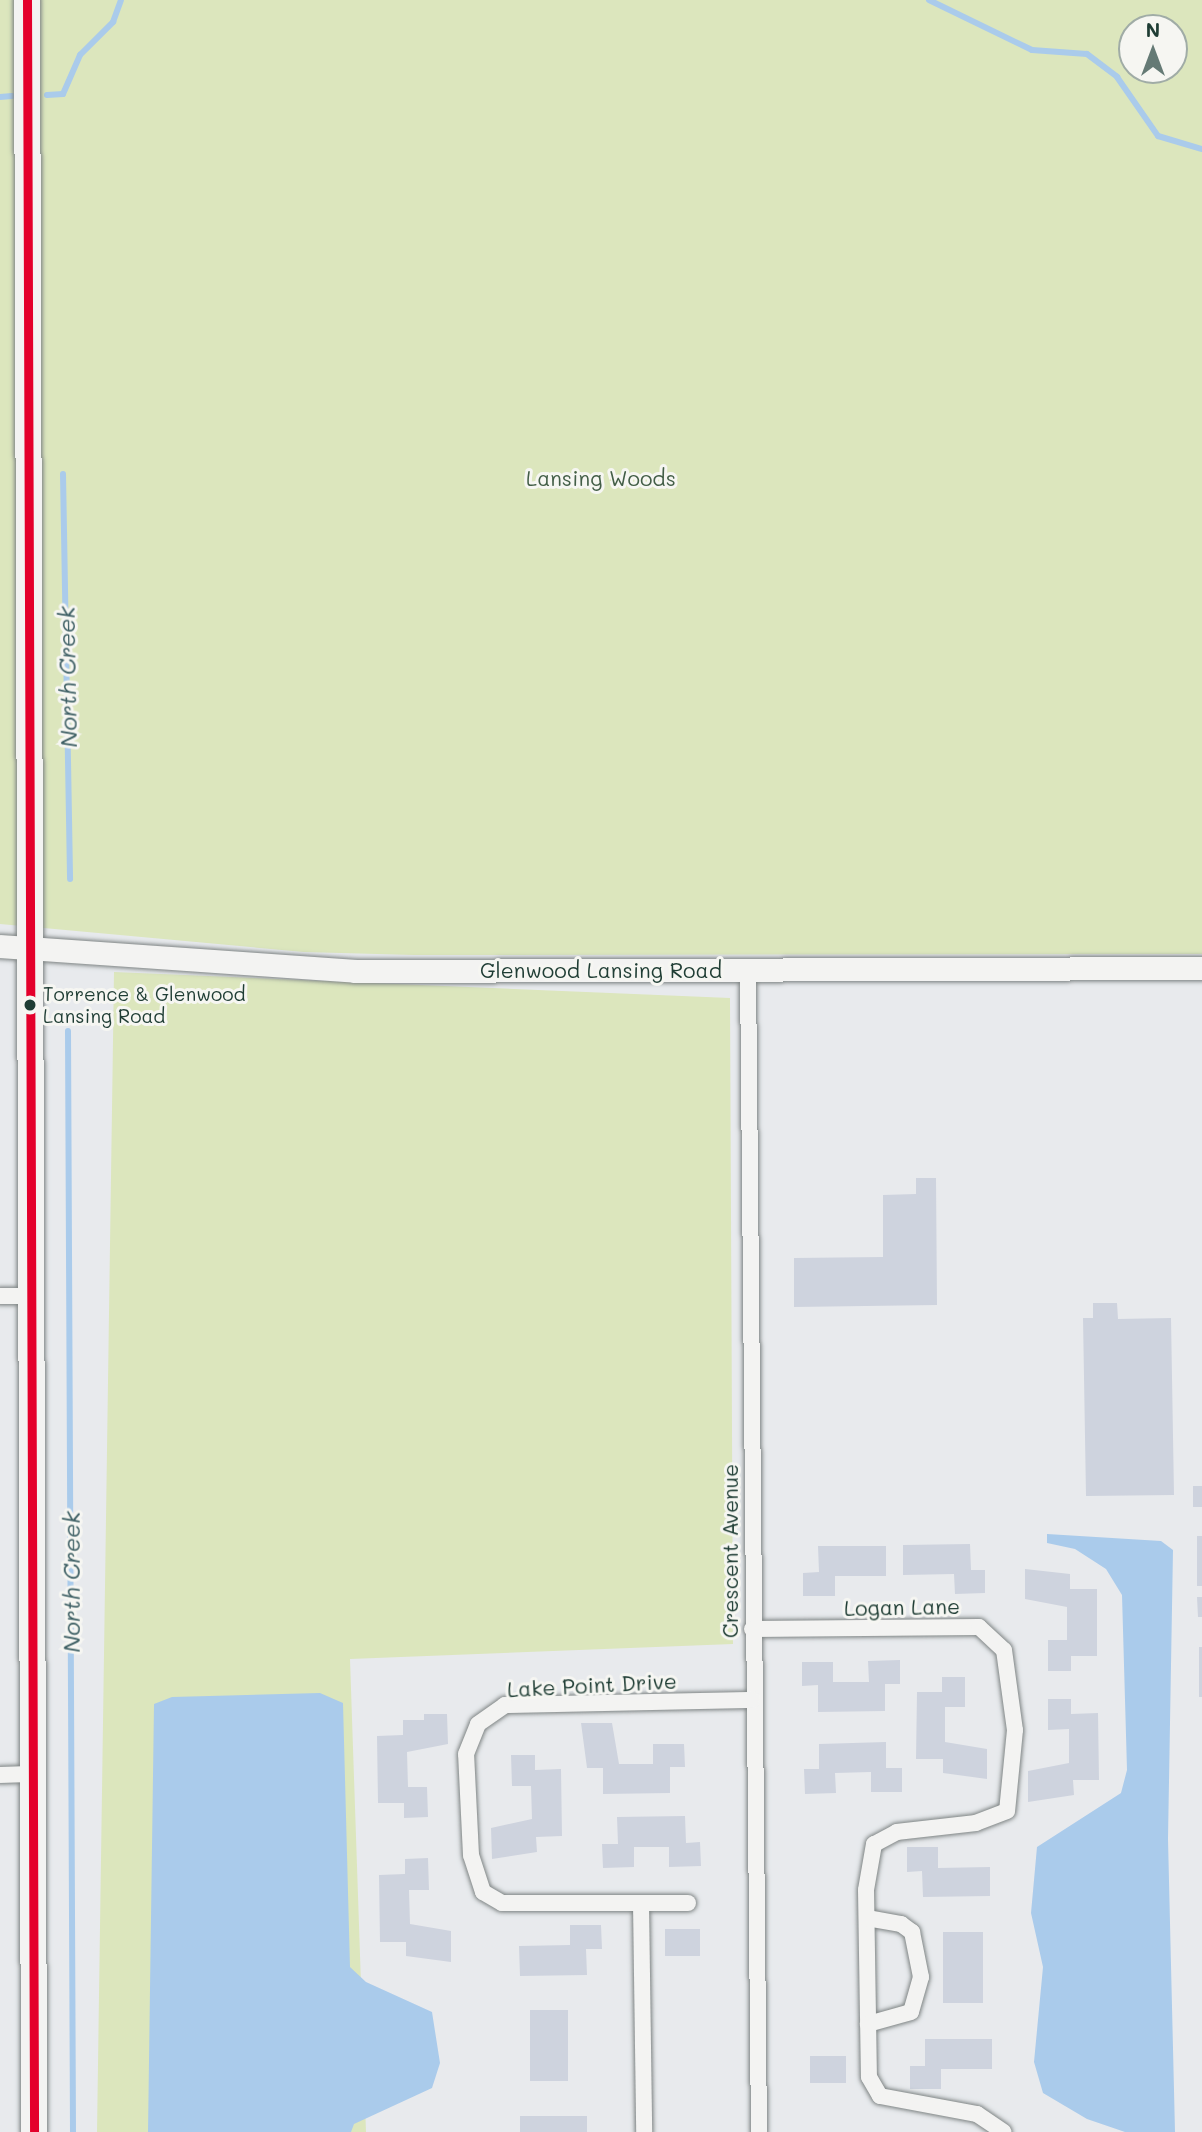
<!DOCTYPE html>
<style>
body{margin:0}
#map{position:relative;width:1202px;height:2132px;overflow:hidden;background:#e8eaed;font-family:Mali,sans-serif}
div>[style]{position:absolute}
.green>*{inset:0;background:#dce6bd}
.water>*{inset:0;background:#aacbeb}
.stream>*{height:6px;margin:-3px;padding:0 3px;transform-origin:3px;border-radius:3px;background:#aacbeb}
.building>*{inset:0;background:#ced3de;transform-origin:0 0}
.roads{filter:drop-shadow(0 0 2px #7f8585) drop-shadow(0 0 2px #7f8585)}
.street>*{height:16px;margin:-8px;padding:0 8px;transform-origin:8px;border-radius:8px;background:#f3f3f2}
.secondary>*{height:23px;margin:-11.5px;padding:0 11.5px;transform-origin:11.5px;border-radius:11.5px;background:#f3f3f2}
.primary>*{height:26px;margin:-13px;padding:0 13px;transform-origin:13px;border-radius:13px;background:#f3f3f2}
.bus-1>*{height:9px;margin:-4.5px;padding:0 4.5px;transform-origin:4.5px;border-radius:4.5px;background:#e4002b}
.dots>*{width:19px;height:19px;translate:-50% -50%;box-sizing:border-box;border:4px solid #f6f6f2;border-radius:50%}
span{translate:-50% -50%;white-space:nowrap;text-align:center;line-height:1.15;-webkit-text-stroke:6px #f6f6f2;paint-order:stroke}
.bus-label{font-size:19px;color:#1f3d34}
.left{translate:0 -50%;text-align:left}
.park-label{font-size:21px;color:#435e47}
.street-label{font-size:21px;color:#1f3d34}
.water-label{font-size:23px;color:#3b5d62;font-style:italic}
.north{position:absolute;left:1118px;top:14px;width:70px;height:70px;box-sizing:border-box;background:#f6f6f2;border:2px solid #a0aca6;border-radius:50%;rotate:0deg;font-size:19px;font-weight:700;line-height:28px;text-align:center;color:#1f3d34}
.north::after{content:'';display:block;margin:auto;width:24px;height:32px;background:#657a75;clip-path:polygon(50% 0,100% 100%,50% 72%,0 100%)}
</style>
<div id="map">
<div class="green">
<i style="clip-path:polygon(evenodd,0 0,1202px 0,1202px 954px,414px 955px,304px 952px,0 924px,0 0,1132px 28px,1174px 28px,1174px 70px,1132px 70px,1132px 28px)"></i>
<i style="clip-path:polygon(114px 972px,730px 998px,733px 1644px,350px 1659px,366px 2132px,97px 2132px)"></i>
</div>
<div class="water">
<i style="clip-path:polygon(1047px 1534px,1161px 1541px,1173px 1550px,1168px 1839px,1175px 2132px,1125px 2132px,1087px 2119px,1043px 2093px,1034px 2062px,1043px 1967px,1031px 1913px,1037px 1847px,1121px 1793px,1127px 1770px,1122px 1595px,1106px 1569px,1075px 1549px,1047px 1543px)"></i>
<i style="clip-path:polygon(320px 1693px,343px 1703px,350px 1967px,366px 1982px,432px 2012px,440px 2063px,432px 2088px,354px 2124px,351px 2132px,148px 2132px,154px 1704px,172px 1697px)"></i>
</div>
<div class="stream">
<i style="left:929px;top:0;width:114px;rotate:25.9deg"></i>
<i style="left:1032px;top:50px;width:55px;rotate:4.2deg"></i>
<i style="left:1087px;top:54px;width:38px;rotate:37deg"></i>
<i style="left:1117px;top:77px;width:72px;rotate:55.2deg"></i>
<i style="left:1158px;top:136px;width:46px;rotate:16.5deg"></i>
<i style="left:47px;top:95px;width:16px;rotate:-4deg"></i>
<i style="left:63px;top:94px;width:43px;rotate:-66.4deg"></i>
<i style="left:80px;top:55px;width:47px;rotate:-45deg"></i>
<i style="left:113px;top:22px;width:23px;rotate:-70deg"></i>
<i style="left:0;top:97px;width:12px;rotate:-5deg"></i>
<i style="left:63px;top:474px;width:405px;rotate:89deg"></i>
<i style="left:68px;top:1031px;width:1101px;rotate:89.74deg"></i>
</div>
<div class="building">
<i style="clip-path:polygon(916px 1178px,936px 1178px,937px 1305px,794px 1307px,794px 1258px,883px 1257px,883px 1195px,916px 1194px)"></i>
<i style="clip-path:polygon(1093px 1303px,1117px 1303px,1118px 1319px,1171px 1318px,1174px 1495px,1086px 1496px,1083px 1318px,1093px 1318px)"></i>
<i style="left:1193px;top:1486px;width:9px;height:21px"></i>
<i style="left:1197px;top:1536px;width:5px;height:50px"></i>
<i style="clip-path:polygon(970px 1544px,971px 1570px,985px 1570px,985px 1593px,955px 1594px,954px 1574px,903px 1575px,903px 1545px)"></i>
<i style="clip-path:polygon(818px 1546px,886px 1546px,886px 1576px,835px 1576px,835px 1596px,803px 1596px,803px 1573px,819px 1572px)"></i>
<i style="clip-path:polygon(1025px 1569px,1070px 1574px,1070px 1589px,1097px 1589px,1097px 1656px,1071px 1656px,1071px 1671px,1048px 1671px,1048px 1640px,1067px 1640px,1067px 1607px,1025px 1599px)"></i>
<i style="clip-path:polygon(1197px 1597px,1202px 1597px,1202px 1617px,1198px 1617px)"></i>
<i style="left:1199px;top:1647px;width:3px;height:50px"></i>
<i style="clip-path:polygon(900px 1660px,900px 1684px,885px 1684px,885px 1711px,818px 1712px,818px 1685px,802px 1686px,802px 1662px,833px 1662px,833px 1682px,869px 1682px,868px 1661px)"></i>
<i style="clip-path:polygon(942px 1677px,965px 1677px,965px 1707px,945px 1707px,945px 1742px,987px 1749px,987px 1779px,943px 1773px,943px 1759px,916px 1759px,917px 1692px,942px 1692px)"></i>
<i style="clip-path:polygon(1048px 1699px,1071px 1699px,1071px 1714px,1098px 1713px,1099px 1780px,1073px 1780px,1074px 1795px,1028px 1802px,1028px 1771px,1069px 1763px,1069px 1729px,1048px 1730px)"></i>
<i style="clip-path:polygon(424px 1714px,447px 1714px,448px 1744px,407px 1752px,408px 1787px,427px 1787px,428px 1817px,404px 1818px,404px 1803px,378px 1803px,377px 1736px,403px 1735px,403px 1720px,424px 1720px)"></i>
<i style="clip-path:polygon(581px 1723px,612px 1723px,619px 1764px,653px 1764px,653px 1744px,684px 1744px,685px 1767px,670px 1767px,670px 1793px,603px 1794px,603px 1768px,587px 1768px)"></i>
<i style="clip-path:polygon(886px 1742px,886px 1768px,902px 1768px,902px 1792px,871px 1792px,871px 1772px,835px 1773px,836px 1793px,805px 1794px,804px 1769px,819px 1769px,819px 1744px)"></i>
<i style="clip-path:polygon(511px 1755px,535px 1755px,535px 1770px,561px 1769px,562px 1836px,536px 1837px,537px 1852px,492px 1859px,491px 1828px,532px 1819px,531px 1786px,512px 1786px)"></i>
<i style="clip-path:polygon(685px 1816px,686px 1843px,700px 1842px,701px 1866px,669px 1867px,669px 1847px,634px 1847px,634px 1867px,603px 1868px,602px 1844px,618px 1844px,617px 1817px)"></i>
<i style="clip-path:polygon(907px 1847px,938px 1847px,938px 1868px,990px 1867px,990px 1896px,923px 1897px,922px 1871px,907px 1872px)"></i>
<i style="clip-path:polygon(428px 1858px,429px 1890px,409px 1890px,410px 1924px,451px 1931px,451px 1962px,406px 1956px,406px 1942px,380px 1942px,379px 1875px,405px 1874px,405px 1859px)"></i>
<i style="clip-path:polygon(570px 1925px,601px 1925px,602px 1949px,586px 1949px,587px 1975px,520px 1976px,519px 1946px,570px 1945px)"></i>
<i style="left:665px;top:1929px;width:35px;height:27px"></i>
<i style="left:943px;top:1932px;width:40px;height:71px"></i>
<i style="left:530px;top:2010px;width:38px;height:71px"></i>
<i style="clip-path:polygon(925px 2039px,992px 2039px,992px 2069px,941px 2069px,941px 2089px,910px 2089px,910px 2066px,925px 2066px)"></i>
<i style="left:846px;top:2056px;width:27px;height:36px;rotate:90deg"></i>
<i style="left:587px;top:2116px;width:16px;height:67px;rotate:90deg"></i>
</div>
<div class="roads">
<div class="street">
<i style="left:748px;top:970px;width:1162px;rotate:89.46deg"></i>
<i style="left:0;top:1296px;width:30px"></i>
<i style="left:752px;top:1629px;width:227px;rotate:-0.5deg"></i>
<i style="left:979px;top:1627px;width:34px;rotate:43deg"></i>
<i style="left:1004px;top:1650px;width:81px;rotate:82.2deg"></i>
<i style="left:1015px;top:1730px;width:81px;rotate:95.6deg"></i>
<i style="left:1007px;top:1811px;width:33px;rotate:159deg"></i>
<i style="left:976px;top:1823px;width:80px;rotate:173.5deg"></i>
<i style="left:897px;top:1832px;width:26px;rotate:152deg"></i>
<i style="left:874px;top:1844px;width:47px;rotate:99.9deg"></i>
<i style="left:866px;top:1890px;width:187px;rotate:89.1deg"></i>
<i style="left:869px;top:2077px;width:22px;rotate:60deg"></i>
<i style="left:880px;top:2096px;width:99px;rotate:10.5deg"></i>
<i style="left:977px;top:2114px;width:32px;rotate:34deg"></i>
<i style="left:0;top:1775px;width:29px;rotate:-2deg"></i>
<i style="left:641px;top:1903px;width:229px;rotate:89.2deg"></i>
<i style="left:688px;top:1903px;width:186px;rotate:180deg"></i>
<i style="left:502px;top:1903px;width:22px;rotate:-150deg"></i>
<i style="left:483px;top:1892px;width:39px;rotate:-108deg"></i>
<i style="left:471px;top:1855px;width:101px;rotate:-92.8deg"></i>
<i style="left:466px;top:1754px;width:32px;rotate:-68deg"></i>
<i style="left:478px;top:1724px;width:33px;rotate:-35deg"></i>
<i style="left:505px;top:1705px;width:247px;rotate:-1.2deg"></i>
<i style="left:867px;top:1918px;width:35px;rotate:10deg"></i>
<i style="left:901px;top:1924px;width:14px;rotate:36deg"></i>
<i style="left:912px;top:1932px;width:46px;rotate:78.7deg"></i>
<i style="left:921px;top:1977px;width:36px;rotate:106deg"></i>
<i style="left:911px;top:2012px;width:45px;rotate:164.4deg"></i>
</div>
<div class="secondary">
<i style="left:0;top:946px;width:356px;rotate:4deg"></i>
<i style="left:355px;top:971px;width:847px;rotate:-0.2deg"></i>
</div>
<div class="primary">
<i style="left:27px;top:0;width:2132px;rotate:89.81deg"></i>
</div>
</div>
<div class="bus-1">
<i style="left:27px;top:0;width:2132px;rotate:89.81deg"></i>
</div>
<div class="dots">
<i style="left:30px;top:1005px;background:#1f3d34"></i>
</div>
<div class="bus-label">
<span class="left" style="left:43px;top:1005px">Torrence &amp; Glenwood<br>Lansing Road</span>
</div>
<div class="park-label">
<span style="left:601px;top:478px">Lansing Woods</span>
</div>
<div class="street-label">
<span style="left:601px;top:970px">Glenwood Lansing Road</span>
<span style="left:730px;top:1551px;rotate:-90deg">Crescent Avenue</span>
<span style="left:902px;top:1607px;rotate:-1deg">Logan Lane</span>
<span style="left:592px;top:1685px;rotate:-3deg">Lake Point Drive</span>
</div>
<div class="water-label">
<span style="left:67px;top:677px;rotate:-91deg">North Creek</span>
<span style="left:71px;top:1582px;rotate:-90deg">North Creek</span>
</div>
<div class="north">N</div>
</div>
